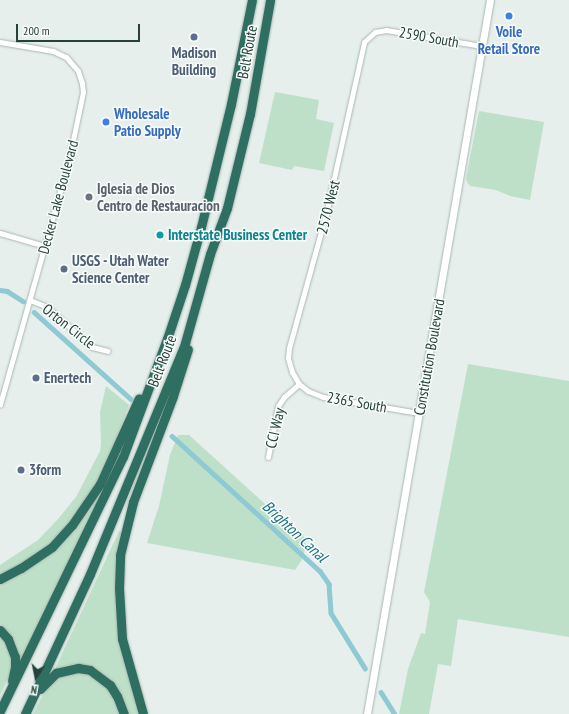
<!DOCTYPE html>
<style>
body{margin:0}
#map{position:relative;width:569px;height:714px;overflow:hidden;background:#e6efeb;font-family:"PT Sans Narrow",sans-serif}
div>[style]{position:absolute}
.green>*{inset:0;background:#bfe0c8}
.canal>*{height:4.5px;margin:-2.25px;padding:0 2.25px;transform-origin:2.25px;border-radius:2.25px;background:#8ec9d4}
.roads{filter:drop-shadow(0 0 1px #a8b8b2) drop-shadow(0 0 1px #a8b8b2)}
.street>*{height:5px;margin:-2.5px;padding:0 2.5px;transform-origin:2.5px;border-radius:2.5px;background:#fff}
.secondary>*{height:7px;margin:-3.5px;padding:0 3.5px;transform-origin:3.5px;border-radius:3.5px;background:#fff}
.highway>*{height:9px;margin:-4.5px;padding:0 4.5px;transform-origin:4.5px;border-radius:4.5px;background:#2f6f62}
.dots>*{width:11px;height:11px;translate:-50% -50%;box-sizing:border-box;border:2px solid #f7fbf9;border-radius:50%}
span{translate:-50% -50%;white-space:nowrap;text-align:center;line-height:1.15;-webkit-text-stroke:3px #f7fbf9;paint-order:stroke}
.shop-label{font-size:15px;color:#366cbe;font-weight:700}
.left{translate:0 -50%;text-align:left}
.street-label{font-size:15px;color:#24423a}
.service-label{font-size:15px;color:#4e5e75;font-weight:700}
.worship-label{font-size:15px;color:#5b616d;font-weight:700}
.culture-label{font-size:15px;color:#0d838f;font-weight:700}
.water-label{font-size:16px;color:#1c6f80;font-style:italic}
.north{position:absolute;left:16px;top:658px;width:40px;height:40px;-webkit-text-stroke:3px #f7fbf9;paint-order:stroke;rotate:190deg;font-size:11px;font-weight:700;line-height:16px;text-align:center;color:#24423a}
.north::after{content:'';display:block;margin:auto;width:14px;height:18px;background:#24423a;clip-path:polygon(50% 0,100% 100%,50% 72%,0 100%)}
.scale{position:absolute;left:16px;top:24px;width:124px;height:18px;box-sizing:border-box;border:2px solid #24423a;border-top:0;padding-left:5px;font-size:12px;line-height:14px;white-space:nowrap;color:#24423a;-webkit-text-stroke:3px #f7fbf9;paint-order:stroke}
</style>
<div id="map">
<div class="green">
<i style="clip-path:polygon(275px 92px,319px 100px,316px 119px,334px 123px,324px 171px,294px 166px,292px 170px,259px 163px)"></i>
<i style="clip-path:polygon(479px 111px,544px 122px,530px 200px,510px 196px,496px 190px,470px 186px,467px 182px,466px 178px)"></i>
<i style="clip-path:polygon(468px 364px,569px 381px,569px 637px,458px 619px,451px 666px,438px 664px,429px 714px,399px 714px,408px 669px,421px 633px,425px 634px,430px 602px,424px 592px)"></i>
<i style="clip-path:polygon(106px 386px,129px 405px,115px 442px,89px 499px,49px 546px,0 578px,0 565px,38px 540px,58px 519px,76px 497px,100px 451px,101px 444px,100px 412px)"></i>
<i style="clip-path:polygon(178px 435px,189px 435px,276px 514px,303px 534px,306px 545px,303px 558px,295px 570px,147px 543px,159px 506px,170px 455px)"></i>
<i style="clip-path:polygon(107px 475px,110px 476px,20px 660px,17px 659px,4px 628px,0 624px,0 584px,43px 557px)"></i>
<i style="clip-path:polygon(119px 531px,121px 532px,120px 645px,138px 714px,127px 714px,96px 671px,54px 671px)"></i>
<i style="clip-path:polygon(0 631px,12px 650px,10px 675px,0 695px)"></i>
<i style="clip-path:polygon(78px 672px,87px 673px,108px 684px,122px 714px,33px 714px,46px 689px,51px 683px,65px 675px)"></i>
</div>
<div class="canal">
<i style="left:0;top:290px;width:7px;rotate:8deg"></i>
<i style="left:7px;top:291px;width:19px;rotate:32deg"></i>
<i style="left:34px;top:312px;width:130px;rotate:41.9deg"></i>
<i style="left:172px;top:436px;width:200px;rotate:42.4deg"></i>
<i style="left:320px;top:571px;width:16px;rotate:55deg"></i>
<i style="left:329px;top:584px;width:29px;rotate:86deg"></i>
<i style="left:331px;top:613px;width:65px;rotate:58.3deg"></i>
<i style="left:381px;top:692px;width:26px;rotate:58deg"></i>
</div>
<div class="roads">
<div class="street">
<i style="left:0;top:42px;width:54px;rotate:9.6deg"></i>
<i style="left:53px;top:51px;width:14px;rotate:25deg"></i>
<i style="left:66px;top:57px;width:18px;rotate:49deg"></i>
<i style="left:78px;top:71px;width:13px;rotate:72deg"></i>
<i style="left:82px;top:83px;width:9px;rotate:84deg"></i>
<i style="left:83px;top:92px;width:68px;rotate:101.8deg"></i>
<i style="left:69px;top:159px;width:255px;rotate:105.7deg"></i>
<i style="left:0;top:233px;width:47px;rotate:16.1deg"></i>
<i style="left:30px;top:300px;width:18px;rotate:22deg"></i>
<i style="left:47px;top:307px;width:60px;rotate:41.6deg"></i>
<i style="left:92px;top:347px;width:16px;rotate:14deg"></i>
<i style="left:419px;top:413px;width:97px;rotate:-170.5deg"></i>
<i style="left:323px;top:397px;width:16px;rotate:-158deg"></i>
<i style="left:308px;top:391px;width:11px;rotate:-142deg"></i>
<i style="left:299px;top:384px;width:14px;rotate:-120deg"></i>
<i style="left:292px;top:372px;width:15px;rotate:-106deg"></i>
<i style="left:288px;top:358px;width:10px;rotate:-84deg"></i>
<i style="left:289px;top:348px;width:139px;rotate:-74.6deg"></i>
<i style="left:326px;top:214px;width:176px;rotate:-77.5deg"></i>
<i style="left:364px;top:42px;width:15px;rotate:-42deg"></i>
<i style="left:375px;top:32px;width:11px;rotate:-10deg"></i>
<i style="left:386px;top:30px;width:97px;rotate:9.5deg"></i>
<i style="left:268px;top:457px;width:52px;rotate:-78.9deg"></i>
<i style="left:278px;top:406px;width:11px;rotate:-56deg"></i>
<i style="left:284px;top:397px;width:20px;rotate:-41deg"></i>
</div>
<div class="secondary">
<i style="left:367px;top:714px;width:725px;rotate:-80.23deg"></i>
</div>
<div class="highway">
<i style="left:0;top:579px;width:24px;rotate:-28deg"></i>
<i style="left:21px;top:568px;width:37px;rotate:-34deg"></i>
<i style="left:52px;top:547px;width:30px;rotate:-48deg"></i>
<i style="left:72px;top:525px;width:50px;rotate:-55.7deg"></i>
<i style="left:100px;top:484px;width:94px;rotate:-65.6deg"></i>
<i style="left:0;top:630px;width:12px;rotate:48deg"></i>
<i style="left:8px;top:639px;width:19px;rotate:69deg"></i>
<i style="left:15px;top:657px;width:10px;rotate:90deg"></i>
<i style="left:15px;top:667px;width:14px;rotate:102deg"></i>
<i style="left:40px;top:689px;width:23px;rotate:-45deg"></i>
<i style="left:56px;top:673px;width:23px;rotate:-13deg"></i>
<i style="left:78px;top:668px;width:12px;rotate:9deg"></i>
<i style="left:90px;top:670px;width:25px;rotate:37deg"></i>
<i style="left:110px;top:685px;width:13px;rotate:58deg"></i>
<i style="left:117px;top:696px;width:19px;rotate:69deg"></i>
<i style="left:0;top:711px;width:282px;rotate:-64.2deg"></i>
<i style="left:123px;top:457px;width:126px;rotate:-69.6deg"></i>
<i style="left:167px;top:339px;width:57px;rotate:-71.6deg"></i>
<i style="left:185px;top:285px;width:60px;rotate:-74.6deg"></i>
<i style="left:201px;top:227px;width:127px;rotate:-76.3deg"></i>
<i style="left:231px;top:104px;width:106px;rotate:-78.6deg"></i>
<i style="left:25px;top:714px;width:154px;rotate:-65.1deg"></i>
<i style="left:90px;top:574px;width:250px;rotate:-67.6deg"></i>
<i style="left:185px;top:343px;width:92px;rotate:-74.3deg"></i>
<i style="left:210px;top:254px;width:49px;rotate:-69.7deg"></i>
<i style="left:227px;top:208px;width:97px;rotate:-76.3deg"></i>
<i style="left:250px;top:114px;width:116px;rotate:-80deg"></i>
<i style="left:143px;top:714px;width:78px;rotate:-105.6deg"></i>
<i style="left:122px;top:639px;width:51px;rotate:-93.4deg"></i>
<i style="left:119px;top:588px;width:33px;rotate:-88deg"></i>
<i style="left:120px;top:555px;width:55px;rotate:-76.2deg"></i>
<i style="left:133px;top:502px;width:113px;rotate:-69.3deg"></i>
<i style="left:173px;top:396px;width:49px;rotate:-72.3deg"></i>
</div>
</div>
<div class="dots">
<i style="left:509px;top:16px;background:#3f7fe0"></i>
<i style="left:194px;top:37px;background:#5c6f8a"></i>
<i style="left:106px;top:122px;background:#3f7fe0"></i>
<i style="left:89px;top:197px;background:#6b7280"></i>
<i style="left:160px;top:235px;background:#0f9aa8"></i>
<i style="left:64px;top:269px;background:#5c6f8a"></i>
<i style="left:36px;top:378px;background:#5c6f8a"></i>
<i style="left:21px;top:470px;background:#5c6f8a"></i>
</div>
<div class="shop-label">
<span style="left:509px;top:40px">Voile<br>Retail Store</span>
<span class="left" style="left:114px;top:122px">Wholesale<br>Patio Supply</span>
</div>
<div class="street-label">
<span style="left:429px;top:37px;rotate:10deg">2590 South</span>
<span style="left:247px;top:52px;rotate:-80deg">Belt Route</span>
<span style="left:58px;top:197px;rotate:-75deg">Decker Lake Boulevard</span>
<span style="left:328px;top:207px;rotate:-76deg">2570 West</span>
<span style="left:69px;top:326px;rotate:38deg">Orton Circle</span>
<span style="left:429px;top:357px;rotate:-80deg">Constitution Boulevard</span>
<span style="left:162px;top:361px;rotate:-69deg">Belt Route</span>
<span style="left:357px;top:402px;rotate:10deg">2365 South</span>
<span style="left:275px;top:428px;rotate:-77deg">CCI Way</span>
</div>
<div class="service-label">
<span style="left:194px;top:61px">Madison<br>Building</span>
<span class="left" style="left:72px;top:269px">USGS - Utah Water<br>Science Center</span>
<span class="left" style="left:44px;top:378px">Enertech</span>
<span class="left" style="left:29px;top:470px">3form</span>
</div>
<div class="worship-label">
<span class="left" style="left:97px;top:197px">Iglesia de Dios<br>Centro de Restauracion</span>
</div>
<div class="culture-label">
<span class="left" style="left:168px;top:235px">Interstate Business Center</span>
</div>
<div class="water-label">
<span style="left:295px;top:531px;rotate:43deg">Brighton Canal</span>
</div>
<div class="north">N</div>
<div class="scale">200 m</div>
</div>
